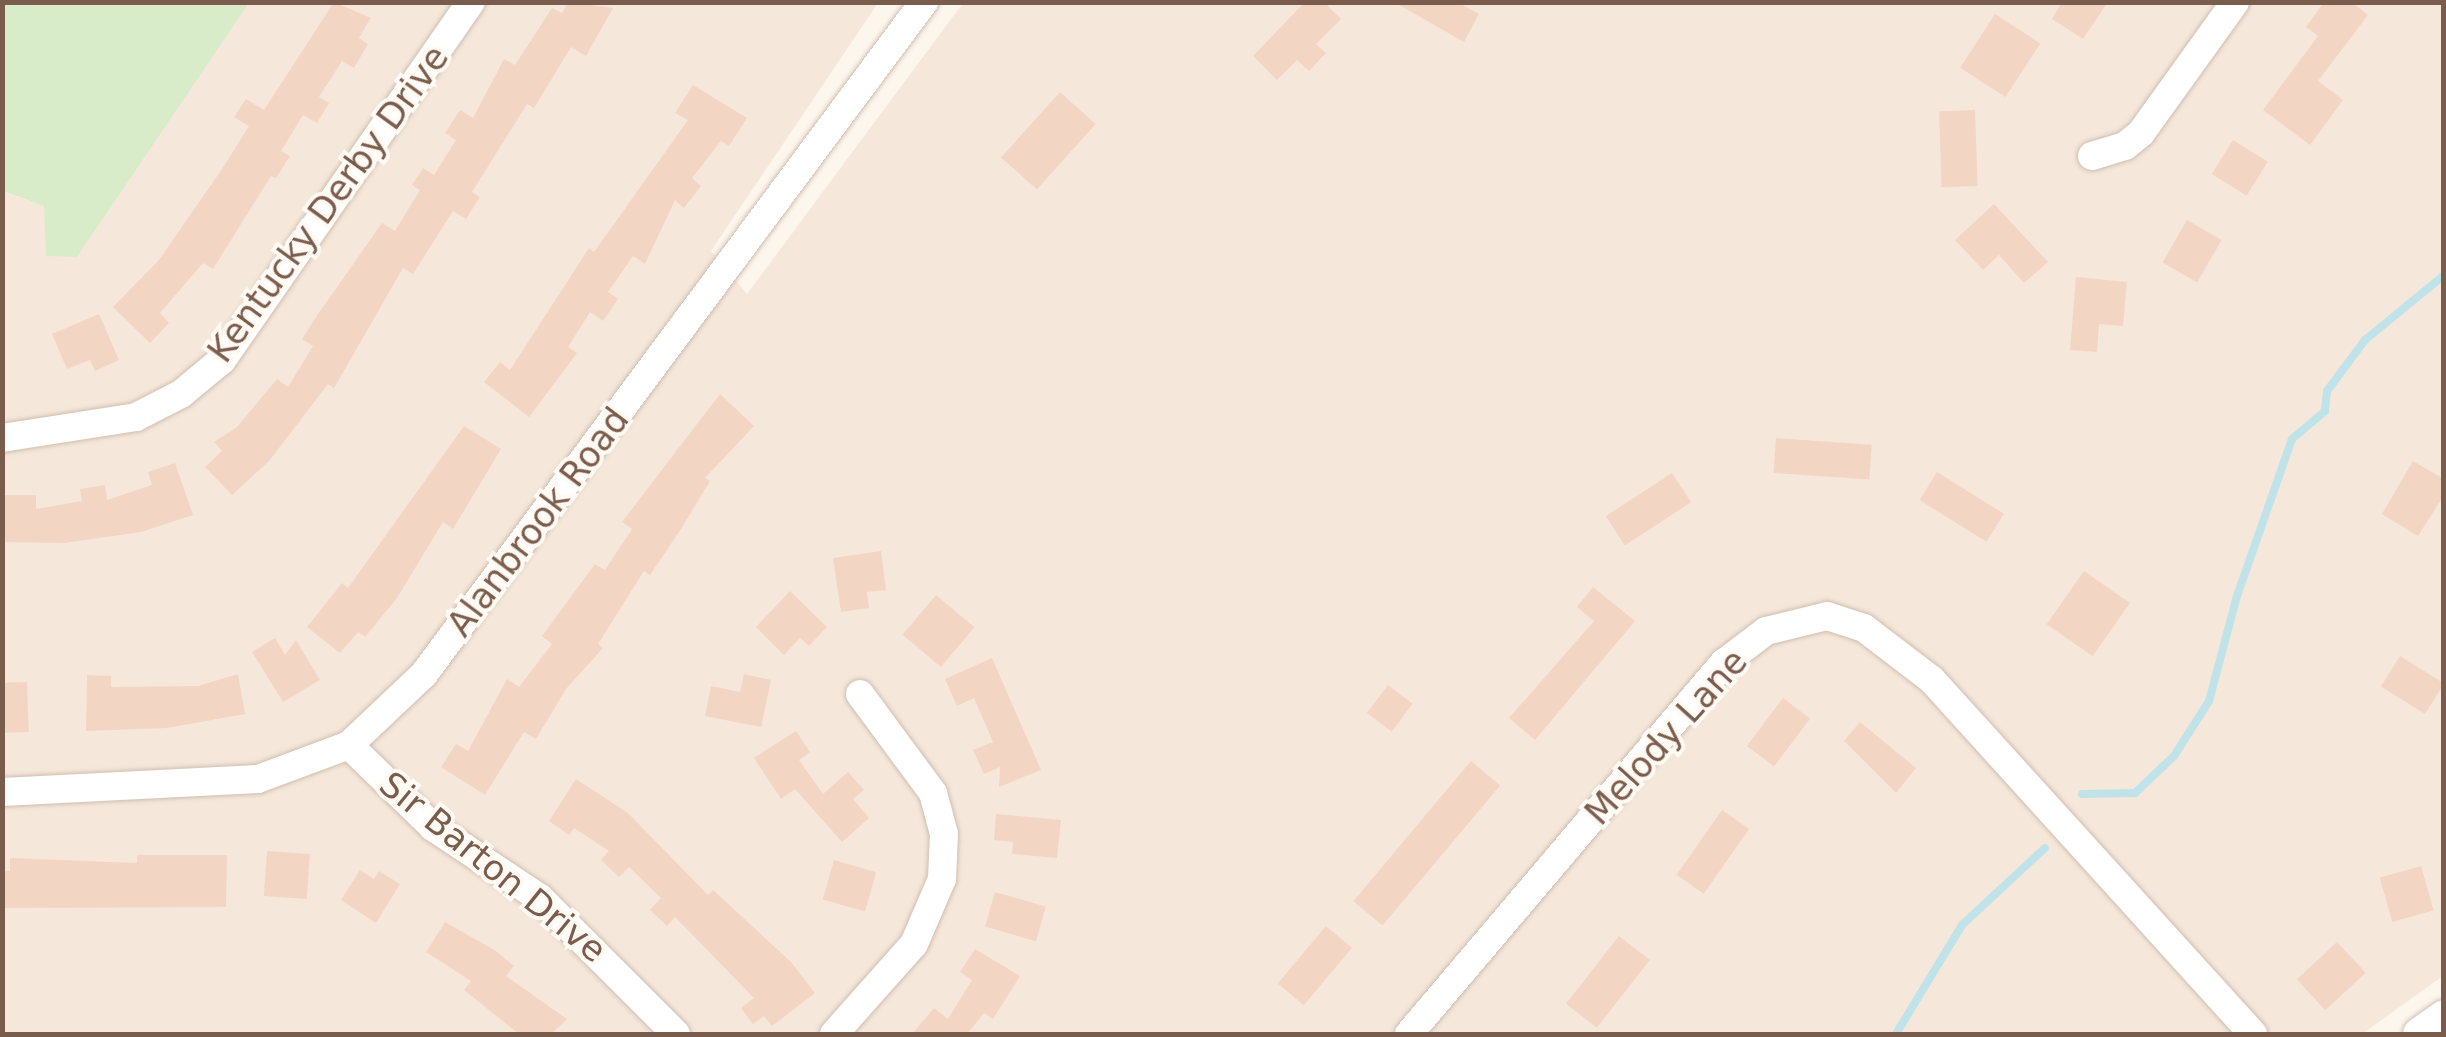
<!DOCTYPE html>
<style>
body{margin:0}
#map{position:relative;width:2446px;height:1037px;overflow:hidden;background:#fdf6ec;font-family:"DejaVu Sans",sans-serif}
div>[style]{position:absolute}
.residential>*{inset:0;background:#f5e8da}
.green>*{inset:0;background:#d8ecc9}
.stream>*{height:8px;margin:-4px;padding:0 4px;transform-origin:4px;border-radius:4px;background:#bfe3e8}
.building>*{inset:0;background:#f3d5c3;transform-origin:0 0}
.roads{filter:drop-shadow(0 0 2px #d1beb0) drop-shadow(0 0 2px #d1beb0)}
.minor>*{height:28px;margin:-14px;padding:0 14px;transform-origin:14px;border-radius:14px;background:#fff}
.tertiary>*{height:35px;margin:-17.5px;padding:0 17.5px;transform-origin:17.5px;border-radius:17.5px;background:#fff}
span{translate:-50% -50%;white-space:nowrap;text-align:center;line-height:1.15;-webkit-text-stroke:8px #fffaf3;paint-order:stroke}
.street-label{font-size:35px;color:#7a5c4d}
.frame{position:absolute;inset:0;border:5px solid #7a5c4d;pointer-events:none}
</style>
<div id="map">
<div class="residential">
<i style="clip-path:polygon(249px 3px,878px 3px,711px 251px,747px 294px,963px 3px,2443px 3px,2443px 976px,2362px 1034px,3px 1034px,2px 191px,44px 206px,77px 256px)"></i>
</div>
<div class="green">
<i style="clip-path:polygon(2px 3px,249px 3px,77px 257px,46px 256px,44px 206px,3px 191px)"></i>
</div>
<div class="stream">
<i style="left:2082px;top:794px;width:53px;rotate:-1.1deg"></i>
<i style="left:2135px;top:793px;width:54px;rotate:-43.5deg"></i>
<i style="left:2174px;top:756px;width:65px;rotate:-57.5deg"></i>
<i style="left:2209px;top:701px;width:109px;rotate:-75.1deg"></i>
<i style="left:2237px;top:596px;width:166px;rotate:-70.7deg"></i>
<i style="left:2292px;top:439px;width:43px;rotate:-40.3deg"></i>
<i style="left:2325px;top:411px;width:20px;rotate:-84deg"></i>
<i style="left:2327px;top:391px;width:64px;rotate:-53.3deg"></i>
<i style="left:2365px;top:340px;width:102px;rotate:-39.4deg"></i>
<i style="left:1896px;top:1034px;width:127px;rotate:-58.8deg"></i>
<i style="left:1962px;top:925px;width:113px;rotate:-42.9deg"></i>
</div>
<div class="building">
<i style="clip-path:polygon(334px 2px,371px 18px,359px 38px,368px 44px,354px 68px,342px 61px,319px 97px,329px 103px,317px 123px,303px 115px,281px 151px,290px 156px,276px 178px,271px 176px,213px 269px,203px 263px,160px 313px,169px 323px,150px 343px,113px 307px,159px 260px,224px 166px,249px 126px,234px 117px,246px 99px,264px 110px)"></i>
<i style="clip-path:polygon(568px 2px,613px 8px,586px 56px,571px 47px,534px 108px,527px 104px,472px 192px,480px 197px,466px 219px,453px 211px,413px 274px,403px 268px,334px 388px,328px 384px,269px 461px,232px 495px,205px 467px,222px 451px,214px 442px,237px 427px,277px 379px,288px 387px,313px 346px,302px 339px,316px 317px,382px 223px,395px 231px,420px 190px,412px 185px,423px 168px,434px 175px,456px 140px,445px 133px,460px 110px,473px 118px,504px 59px,515px 65px,552px 8px,562px 13px)"></i>
<i style="clip-path:polygon(1305px 2px,1324px 2px,1341px 19px,1316px 44px,1326px 53px,1309px 71px,1297px 60px,1277px 80px,1253px 56px)"></i>
<i style="clip-path:polygon(1394px 2px,1457px 2px,1479px 14px,1464px 42px)"></i>
<i style="clip-path:polygon(2062px 2px,2108px 2px,2083px 39px,2052px 19px)"></i>
<i style="clip-path:polygon(2324px 2px,2352px 2px,2368px 15px,2318px 81px,2343px 100px,2310px 145px,2263px 110px,2318px 36px,2306px 27px)"></i>
<i style="left:1995px;top:14px;width:54px;height:64px;rotate:33deg"></i>
<i style="clip-path:polygon(693px 85px,747px 118px,729px 146px,721px 141px,692px 178px,701px 186px,684px 208px,675px 200px,645px 264px,633px 256px,608px 292px,618px 299px,603px 321px,590px 312px,568px 347px,577px 353px,529px 417px,484px 382px,500px 362px,510px 370px,589px 248px,594px 252px,688px 120px,675px 113px)"></i>
<i style="left:1060px;top:92px;width:48px;height:88px;rotate:42deg"></i>
<i style="left:1975px;top:110px;width:76px;height:36px;rotate:88deg"></i>
<i style="left:2233px;top:140px;width:41px;height:40px;rotate:32deg"></i>
<i style="clip-path:polygon(1994px 204px,2048px 262px,2024px 283px,1999px 255px,1983px 270px,1955px 240px)"></i>
<i style="left:2187px;top:220px;width:40px;height:49px;rotate:30deg"></i>
<i style="clip-path:polygon(2076px 277px,2127px 282px,2123px 326px,2099px 324px,2097px 352px,2070px 350px)"></i>
<i style="clip-path:polygon(99px 314px,119px 360px,95px 371px,90px 360px,67px 369px,52px 334px)"></i>
<i style="clip-path:polygon(720px 394px,754px 426px,705px 478px,710px 481px,681px 529px,650px 575px,644px 571px,598px 644px,603px 648px,566px 689px,536px 739px,524px 732px,485px 795px,441px 767px,456px 744px,468px 751px,507px 679px,519px 687px,552px 644px,542px 636px,595px 564px,605px 570px,632px 529px,622px 522px)"></i>
<i style="clip-path:polygon(464px 426px,501px 449px,453px 529px,443px 522px,397px 598px,365px 637px,358px 632px,340px 653px,307px 627px,342px 583px,348px 588px)"></i>
<i style="left:1776px;top:438px;width:96px;height:35px;rotate:4deg"></i>
<i style="clip-path:polygon(2413px 461px,2444px 479px,2444px 495px,2418px 536px,2382px 514px)"></i>
<i style="clip-path:polygon(175px 463px,193px 515px,141px 532px,64px 543px,2px 542px,2px 495px,36px 495px,36px 509px,82px 501px,80px 489px,105px 485px,107px 500px,152px 485px,148px 472px)"></i>
<i style="left:1937px;top:472px;width:79px;height:33px;rotate:32deg"></i>
<i style="left:1672px;top:473px;width:35px;height:79px;rotate:57deg"></i>
<i style="clip-path:polygon(881px 551px,886px 590px,867px 592px,869px 608px,841px 612px,833px 558px)"></i>
<i style="left:2084px;top:571px;width:56px;height:65px;rotate:35deg"></i>
<i style="clip-path:polygon(1593px 587px,1635px 621px,1535px 740px,1509px 718px,1594px 621px,1577px 607px)"></i>
<i style="clip-path:polygon(790px 591px,827px 627px,809px 646px,800px 638px,784px 655px,756px 627px)"></i>
<i style="left:936px;top:595px;width:50px;height:52px;rotate:40deg"></i>
<i style="clip-path:polygon(275px 638px,285px 655px,296px 640px,320px 680px,283px 702px,252px 652px)"></i>
<i style="left:2400px;top:656px;width:52px;height:36px;rotate:32deg"></i>
<i style="clip-path:polygon(992px 658px,1041px 770px,999px 787px,1000px 767px,984px 774px,973px 750px,993px 742px,974px 698px,957px 706px,945px 679px)"></i>
<i style="clip-path:polygon(238px 674px,245px 714px,167px 728px,86px 731px,87px 675px,111px 676px,111px 687px,198px 686px)"></i>
<i style="clip-path:polygon(744px 674px,771px 680px,761px 727px,705px 716px,711px 686px,740px 692px)"></i>
<i style="left:27px;top:682px;width:50px;height:25px;rotate:88deg"></i>
<i style="left:1388px;top:685px;width:31px;height:35px;rotate:37deg"></i>
<i style="left:1783px;top:698px;width:34px;height:60px;rotate:37deg"></i>
<i style="clip-path:polygon(1860px 722px,1916px 768px,1896px 793px,1844px 741px)"></i>
<i style="clip-path:polygon(796px 731px,810px 752px,799px 760px,823px 794px,848px 772px,864px 790px,853px 799px,869px 818px,842px 842px,795px 789px,781px 799px,754px 758px)"></i>
<i style="left:1471px;top:761px;width:38px;height:183px;rotate:40deg"></i>
<i style="clip-path:polygon(576px 779px,628px 813px,708px 895px,713px 890px,791px 962px,815px 993px,772px 1026px,764px 1016px,753px 1024px,741px 1008px,754px 998px,675px 917px,667px 926px,650px 910px,661px 898px,629px 867px,619px 877px,601px 860px,609px 851px,574px 828px,569px 835px,549px 821px)"></i>
<i style="left:1722px;top:810px;width:33px;height:79px;rotate:35deg"></i>
<i style="clip-path:polygon(996px 814px,1061px 820px,1057px 858px,1012px 854px,1013px 842px,994px 840px)"></i>
<i style="left:267px;top:851px;width:43px;height:45px;rotate:4deg"></i>
<i style="clip-path:polygon(137px 855px,227px 855px,226px 907px,2px 908px,2px 870px,10px 871px,10px 858px,137px 863px)"></i>
<i style="left:834px;top:860px;width:44px;height:41px;rotate:16deg"></i>
<i style="left:2421px;top:866px;width:46px;height:43px;rotate:74deg"></i>
<i style="clip-path:polygon(360px 870px,374px 879px,379px 871px,400px 884px,376px 923px,341px 900px)"></i>
<i style="left:995px;top:892px;width:53px;height:36px;rotate:16deg"></i>
<i style="clip-path:polygon(445px 922px,496px 951px,514px 966px,506px 976px,567px 1019px,551px 1034px,519px 1034px,464px 990px,471px 981px,426px 952px)"></i>
<i style="left:1326px;top:926px;width:34px;height:75px;rotate:40deg"></i>
<i style="left:1619px;top:936px;width:39px;height:86px;rotate:38deg"></i>
<i style="left:2337px;top:942px;width:42px;height:55px;rotate:47deg"></i>
<i style="clip-path:polygon(975px 949px,1020px 976px,993px 1019px,984px 1013px,967px 1034px,912px 1034px,934px 1008px,948px 1019px,972px 980px,960px 972px)"></i>
</div>
<div class="roads">
<div class="minor">
<i style="left:2092px;top:156px;width:34px;rotate:-17deg"></i>
<i style="left:2125px;top:146px;width:21px;rotate:-39deg"></i>
<i style="left:2141px;top:133px;width:161px;rotate:-54.3deg"></i>
<i style="left:2px;top:438px;width:136px;rotate:-8.9deg"></i>
<i style="left:136px;top:417px;width:51px;rotate:-27.1deg"></i>
<i style="left:181px;top:394px;width:53px;rotate:-39.7deg"></i>
<i style="left:222px;top:360px;width:436px;rotate:-55.2deg"></i>
<i style="left:349px;top:745px;width:117px;rotate:44.3deg"></i>
<i style="left:433px;top:827px;width:128px;rotate:33.6deg"></i>
<i style="left:540px;top:898px;width:192px;rotate:45deg"></i>
<i style="left:2px;top:792px;width:256px;rotate:-2.9deg"></i>
<i style="left:258px;top:779px;width:97px;rotate:-20.5deg"></i>
<i style="left:349px;top:745px;width:103px;rotate:-43.4deg"></i>
<i style="left:424px;top:674px;width:838px;rotate:-53.35deg"></i>
<i style="left:834px;top:1034px;width:120px;rotate:-48.4deg"></i>
<i style="left:914px;top:944px;width:71px;rotate:-66.7deg"></i>
<i style="left:942px;top:879px;width:45px;rotate:-87.5deg"></i>
<i style="left:944px;top:834px;width:42px;rotate:-105deg"></i>
<i style="left:933px;top:793px;width:123px;rotate:-126.4deg"></i>
<i style="left:1409px;top:1034px;width:487px;rotate:-49.7deg"></i>
<i style="left:1724px;top:663px;width:53px;rotate:-37.3deg"></i>
<i style="left:1766px;top:631px;width:63px;rotate:-13.8deg"></i>
<i style="left:1827px;top:616px;width:39px;rotate:18deg"></i>
<i style="left:1864px;top:628px;width:86px;rotate:37.4deg"></i>
<i style="left:1932px;top:680px;width:478px;rotate:47.8deg"></i>
</div>
<div class="tertiary">
<i style="left:2420px;top:1034px;width:29px;rotate:-35deg"></i>
</div>
</div>
<div class="street-label">
<span style="left:328px;top:204px;rotate:-54deg">Kentucky Derby Drive</span>
<span style="left:538px;top:522px;rotate:-53deg">Alanbrook Road</span>
<span style="left:1666px;top:737px;rotate:-48deg">Melody Lane</span>
<span style="left:493px;top:867px;rotate:39deg">Sir Barton Drive</span>
</div>
<div class="frame"></div>
</div>
